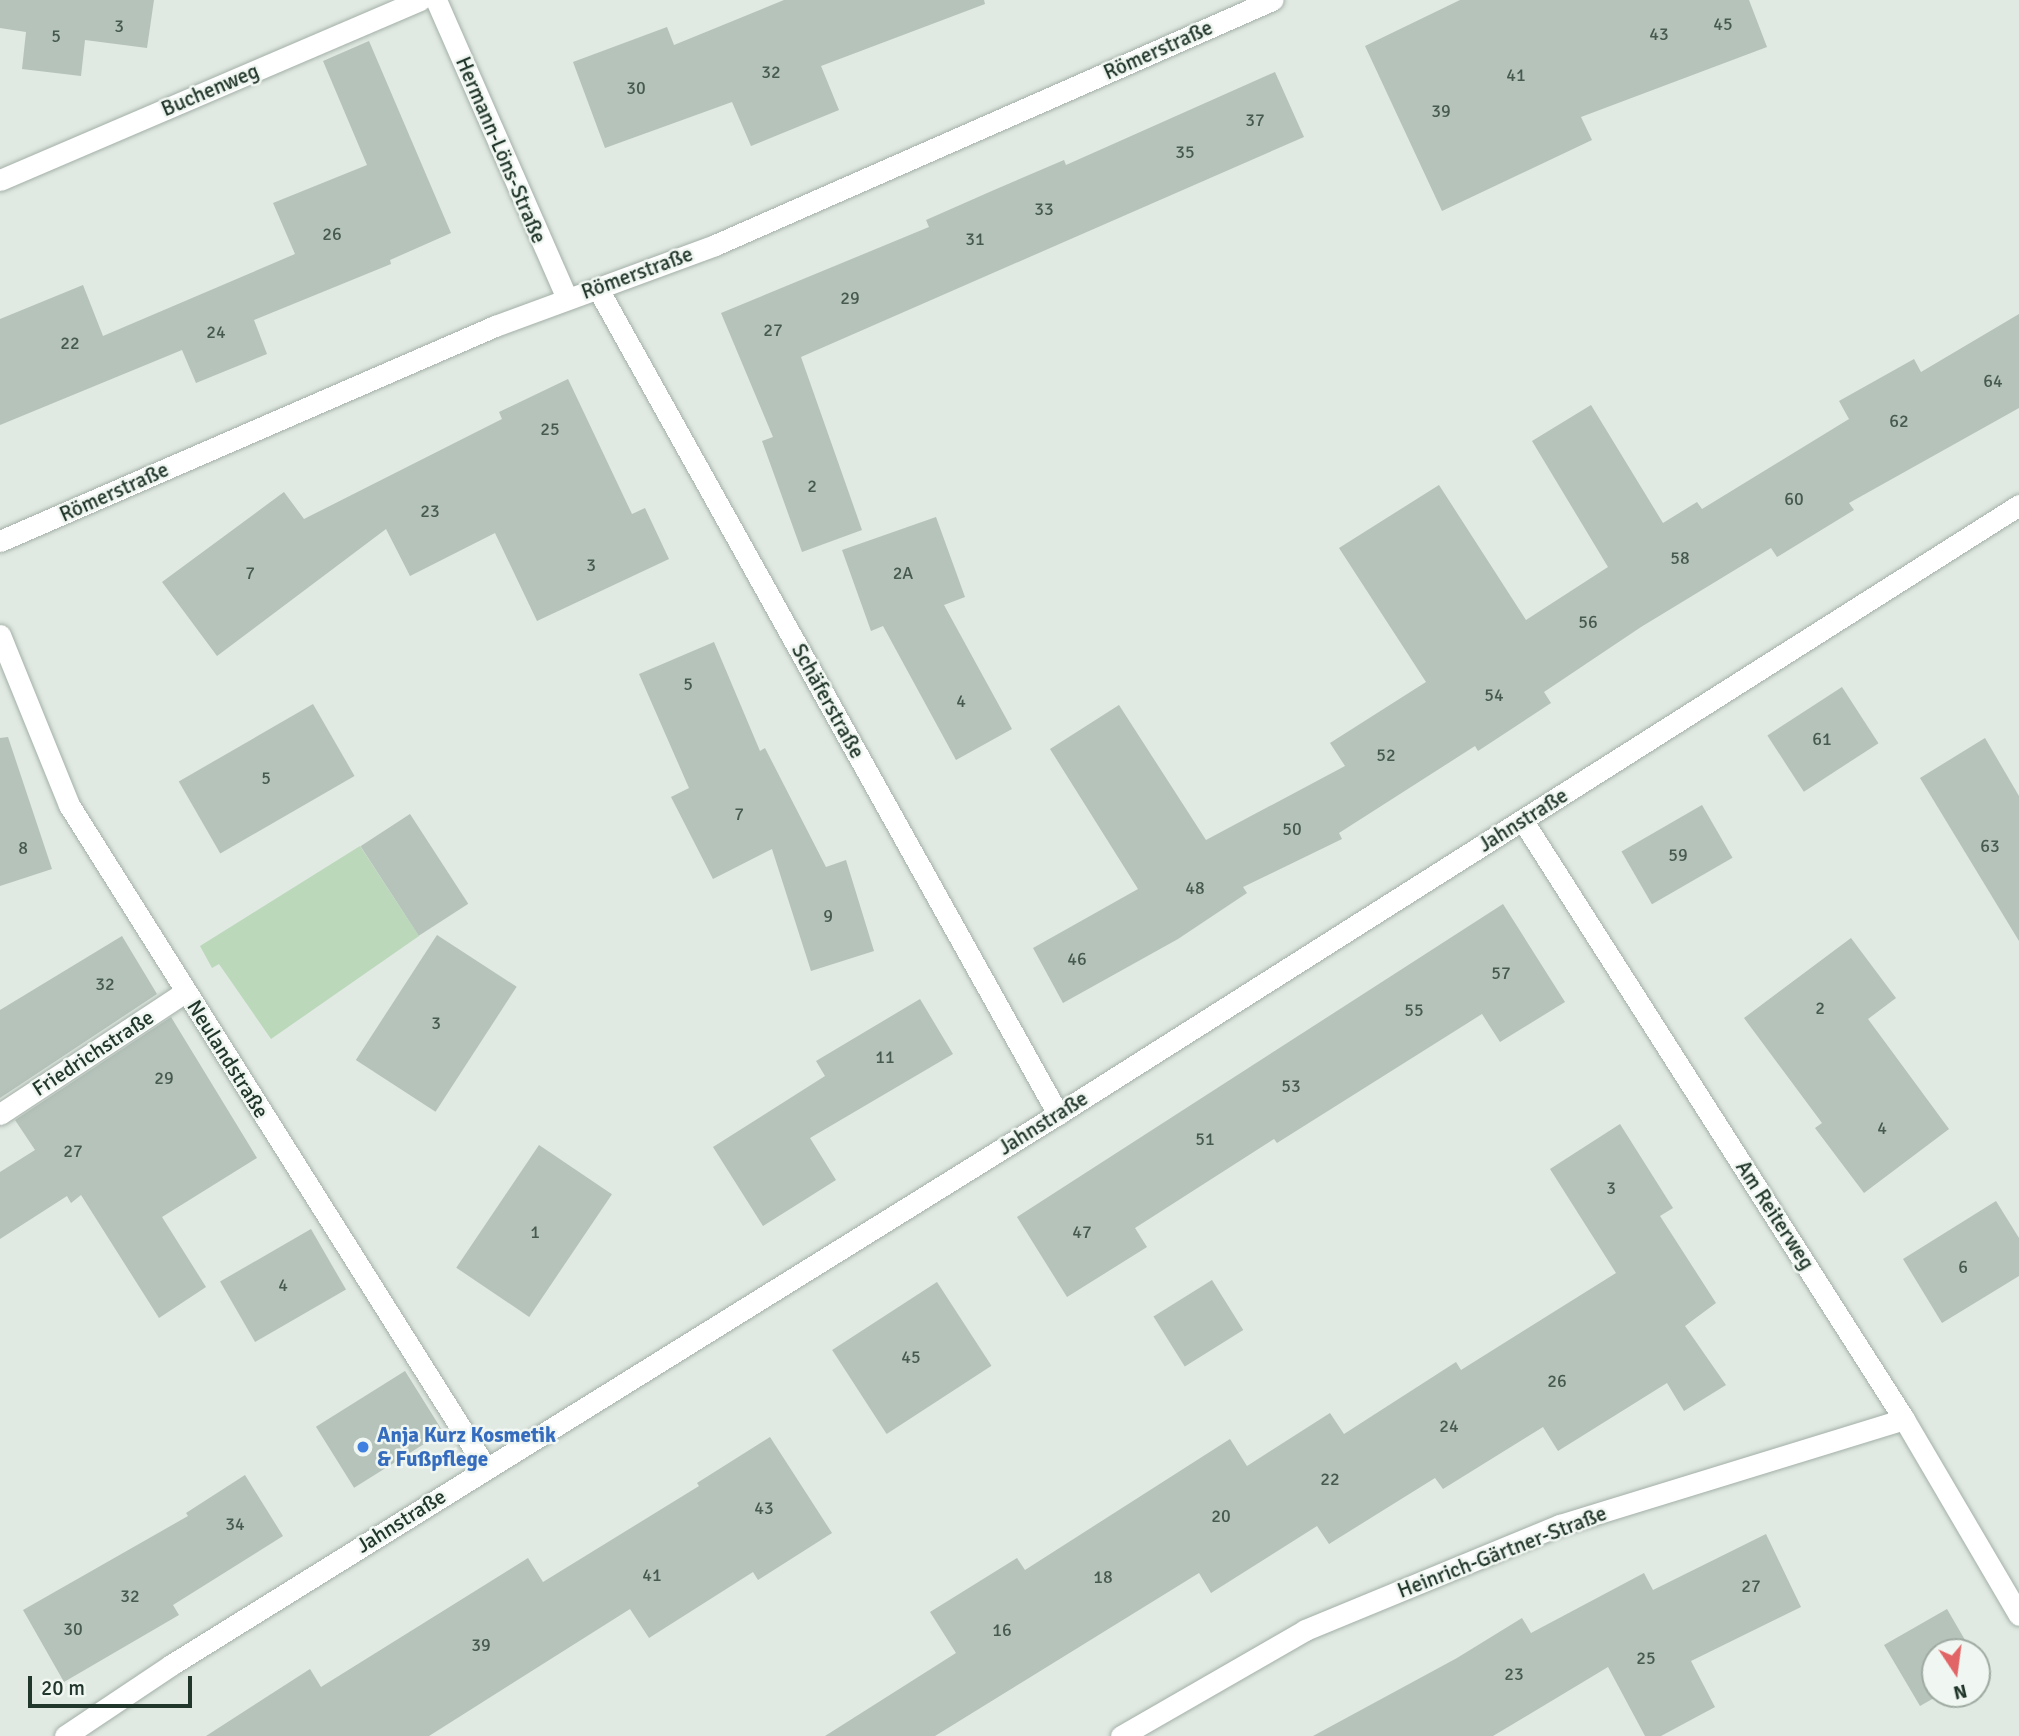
<!DOCTYPE html>
<meta charset="utf-8">
<style>
body{margin:0}
#map{position:relative;width:2019px;height:1736px;overflow:hidden;background:#e0e9e2;font-family:Signika,sans-serif}
div>[style]{position:absolute}
.green>*{inset:0;background:#bbd8bb}
.building>*{inset:0;background:#b5c3bb;transform-origin:0 0}
.roads{filter:drop-shadow(0 0 2px #a3b0a8) drop-shadow(0 0 2px #a3b0a8)}
.lane>*{height:21px;margin:-10.5px;padding:0 10.5px;transform-origin:10.5px;border-radius:10.5px;background:#fff}
.street>*{height:21px;margin:-10.5px;padding:0 10.5px;transform-origin:10.5px;border-radius:10.5px;background:#fff}
.dots>*{width:19px;height:19px;translate:-50% -50%;box-sizing:border-box;border:4px solid #f0f6f1;border-radius:50%}
span{translate:-50% -50%;white-space:nowrap;text-align:center;line-height:1.15;-webkit-text-stroke:5px #f0f6f1;paint-order:stroke}
.number-label{font-size:18px;color:#475a50}
.number-label span{-webkit-text-stroke-width:0}
.street-label{font-size:21px;color:#22372c}
.shop-label{font-size:21px;color:#366cbe;font-weight:700}
.left{translate:0 -50%;text-align:left}
.north{position:absolute;left:1921px;top:1638px;width:70px;height:70px;box-sizing:border-box;background:#f0f6f1;border:2px solid #9eaaa2;border-radius:50%;rotate:167deg;font-size:19px;font-weight:700;line-height:28px;text-align:center;color:#22372c}
.north::after{content:'';display:block;margin:auto;width:24px;height:32px;background:#e16566;clip-path:polygon(50% 0,100% 100%,50% 72%,0 100%)}
.scale{position:absolute;left:28px;top:1676px;width:164px;height:32px;box-sizing:border-box;border:4px solid #22372c;border-top:0;padding-left:9px;font-size:21px;line-height:24px;white-space:nowrap;color:#22372c;-webkit-text-stroke:5px #f0f6f1;paint-order:stroke}
</style>
<div id="map">
<div class="green">
<i style="clip-path:polygon(360px 846px,419px 936px,271px 1039px,219px 964px,212px 968px,200px 946px)"></i>
</div>
<div class="building">
<i style="clip-path:polygon(0 0,154px 0,147px 48px,85px 40px,81px 76px,22px 69px,26px 32px,0 28px)"></i>
<i style="clip-path:polygon(784px 0,984px 0,985px 4px,821px 66px,839px 110px,751px 146px,732px 102px,605px 148px,573px 62px,667px 27px,674px 45px)"></i>
<i style="clip-path:polygon(1460px 0,1749px 0,1767px 47px,1581px 117px,1592px 140px,1442px 211px,1365px 46px)"></i>
<i style="clip-path:polygon(369px 41px,451px 233px,390px 260px,391px 264px,254px 320px,267px 354px,196px 383px,182px 350px,0 425px,0 319px,83px 285px,103px 336px,295px 254px,273px 203px,367px 165px,323px 61px)"></i>
<i style="clip-path:polygon(1275px 72px,1304px 137px,801px 357px,862px 530px,802px 552px,762px 441px,773px 437px,721px 313px,929px 227px,926px 220px,994px 190px,1064px 160px,1066px 165px)"></i>
<i style="clip-path:polygon(2019px 314px,2019px 408px,1849px 503px,1854px 510px,1777px 557px,1771px 548px,1641px 627px,1544px 692px,1551px 703px,1478px 751px,1475px 746px,1339px 833px,1342px 839px,1243px 887px,1247px 893px,1178px 939px,1063px 1003px,1033px 948px,1138px 889px,1050px 749px,1119px 705px,1206px 840px,1345px 766px,1330px 743px,1426px 682px,1339px 548px,1439px 485px,1526px 620px,1608px 567px,1532px 441px,1591px 405px,1663px 523px,1697px 502px,1702px 509px,1849px 419px,1839px 401px,1914px 359px,1921px 372px)"></i>
<i style="clip-path:polygon(568px 379px,632px 514px,645px 508px,669px 559px,537px 621px,495px 533px,410px 576px,386px 529px,217px 656px,162px 582px,284px 492px,304px 519px,502px 419px,499px 412px)"></i>
<i style="clip-path:polygon(936px 517px,965px 597px,944px 605px,1012px 729px,956px 760px,883px 626px,871px 631px,842px 550px)"></i>
<i style="clip-path:polygon(714px 642px,760px 751px,765px 748px,826px 867px,846px 860px,874px 951px,811px 971px,772px 849px,713px 879px,671px 797px,689px 788px,639px 674px)"></i>
<i style="left:1842px;top:687px;width:67px;height:89px;rotate:57deg"></i>
<i style="left:313px;top:704px;width:83px;height:155px;rotate:60deg"></i>
<i style="clip-path:polygon(8px 737px,52px 869px,0 886px,0 738px)"></i>
<i style="clip-path:polygon(1985px 738px,2019px 796px,2019px 941px,1920px 778px)"></i>
<i style="left:1702px;top:805px;width:61px;height:93px;rotate:60deg"></i>
<i style="left:410px;top:814px;width:107px;height:59px;rotate:57deg"></i>
<i style="clip-path:polygon(1503px 904px,1565px 1002px,1500px 1042px,1482px 1014px,1277px 1143px,1274px 1139px,1135px 1228px,1147px 1247px,1067px 1297px,1017px 1217px)"></i>
<i style="left:437px;top:935px;width:95px;height:149px;rotate:33deg"></i>
<i style="clip-path:polygon(122px 936px,157px 994px,0 1098px,0 1010px)"></i>
<i style="clip-path:polygon(1851px 938px,1896px 998px,1868px 1019px,1949px 1129px,1864px 1193px,1815px 1128px,1822px 1123px,1744px 1018px)"></i>
<i style="clip-path:polygon(920px 999px,953px 1054px,810px 1138px,836px 1180px,763px 1226px,713px 1147px,825px 1076px,816px 1061px)"></i>
<i style="clip-path:polygon(171px 1017px,257px 1158px,162px 1217px,206px 1287px,159px 1318px,81px 1195px,71px 1203px,67px 1196px,0 1239px,0 1172px,35px 1150px,15px 1120px)"></i>
<i style="clip-path:polygon(1620px 1124px,1673px 1208px,1660px 1216px,1716px 1303px,1685px 1326px,1726px 1385px,1684px 1411px,1667px 1383px,1558px 1451px,1543px 1427px,1443px 1489px,1435px 1478px,1329px 1544px,1317px 1526px,1211px 1593px,1199px 1573px,935px 1736px,825px 1736px,956px 1653px,930px 1612px,1017px 1558px,1025px 1570px,1230px 1439px,1247px 1466px,1330px 1413px,1344px 1434px,1456px 1362px,1461px 1370px,1616px 1273px,1550px 1169px)"></i>
<i style="left:539px;top:1145px;width:88px;height:148px;rotate:34deg"></i>
<i style="clip-path:polygon(1996px 1201px,2019px 1238px,2019px 1276px,1942px 1323px,1903px 1259px)"></i>
<i style="left:311px;top:1229px;width:70px;height:105px;rotate:60deg"></i>
<i style="left:1212px;top:1280px;width:59px;height:69px;rotate:58deg"></i>
<i style="left:937px;top:1282px;width:100px;height:125px;rotate:57deg"></i>
<i style="left:405px;top:1371px;width:72px;height:105px;rotate:58deg"></i>
<i style="clip-path:polygon(770px 1437px,832px 1533px,758px 1580px,753px 1572px,649px 1638px,630px 1609px,429px 1736px,206px 1736px,310px 1669px,321px 1687px,528px 1558px,543px 1582px,699px 1486px,697px 1483px)"></i>
<i style="clip-path:polygon(245px 1475px,283px 1536px,173px 1605px,179px 1615px,64px 1682px,23px 1610px,188px 1516px,186px 1513px)"></i>
<i style="clip-path:polygon(1766px 1534px,1801px 1607px,1691px 1661px,1715px 1707px,1661px 1736px,1645px 1736px,1608px 1667px,1493px 1736px,1313px 1736px,1457px 1658px,1522px 1618px,1531px 1633px,1644px 1573px,1653px 1590px)"></i>
<i style="clip-path:polygon(1947px 1609px,1972px 1652px,1935px 1652px,1935px 1694px,1941px 1694px,1920px 1706px,1884px 1645px)"></i>
</div>
<div class="roads">
<div class="lane">
<i style="left:0;top:180px;width:457px;rotate:-23.2deg"></i>
</div>
<div class="street">
<i style="left:436px;top:0;width:326px;rotate:66.3deg"></i>
<i style="left:598px;top:289px;width:945px;rotate:60.86deg"></i>
<i style="left:0;top:541px;width:540px;rotate:-23.48deg"></i>
<i style="left:495px;top:326px;width:234px;rotate:-20.2deg"></i>
<i style="left:715px;top:245px;width:609px;rotate:-23.74deg"></i>
<i style="left:0;top:635px;width:183px;rotate:67.9deg"></i>
<i style="left:69px;top:805px;width:783px;rotate:57.83deg"></i>
<i style="left:1523px;top:821px;width:709px;rotate:57.5deg"></i>
<i style="left:1904px;top:1419px;width:227px;rotate:59.6deg"></i>
<i style="left:0;top:1114px;width:222px;rotate:-33.4deg"></i>
<i style="left:65px;top:1736px;width:128px;rotate:-33.8deg"></i>
<i style="left:171px;top:1665px;width:1044px;rotate:-31.85deg"></i>
<i style="left:1058px;top:1114px;width:1138px;rotate:-32.36deg"></i>
<i style="left:1121px;top:1736px;width:212px;rotate:-29.9deg"></i>
<i style="left:1305px;top:1630px;width:276px;rotate:-22.4deg"></i>
<i style="left:1560px;top:1525px;width:360px;rotate:-17.1deg"></i>
</div>
</div>
<div class="dots">
<i style="left:363px;top:1447px;background:#3f7fe0"></i>
</div>
<div class="number-label">
<span style="left:1723px;top:24px">45</span>
<span style="left:119px;top:26px">3</span>
<span style="left:1659px;top:34px">43</span>
<span style="left:56px;top:36px">5</span>
<span style="left:771px;top:72px">32</span>
<span style="left:1516px;top:75px">41</span>
<span style="left:636px;top:88px">30</span>
<span style="left:1441px;top:111px">39</span>
<span style="left:1255px;top:120px">37</span>
<span style="left:1185px;top:152px">35</span>
<span style="left:1044px;top:209px">33</span>
<span style="left:332px;top:234px">26</span>
<span style="left:975px;top:239px">31</span>
<span style="left:850px;top:298px">29</span>
<span style="left:773px;top:330px">27</span>
<span style="left:216px;top:332px">24</span>
<span style="left:70px;top:343px">22</span>
<span style="left:1993px;top:381px">64</span>
<span style="left:1899px;top:421px">62</span>
<span style="left:550px;top:429px">25</span>
<span style="left:812px;top:486px">2</span>
<span style="left:1794px;top:499px">60</span>
<span style="left:430px;top:511px">23</span>
<span style="left:1680px;top:558px">58</span>
<span style="left:591px;top:565px">3</span>
<span style="left:250px;top:573px">7</span>
<span style="left:903px;top:573px">2A</span>
<span style="left:1588px;top:622px">56</span>
<span style="left:688px;top:684px">5</span>
<span style="left:1494px;top:695px">54</span>
<span style="left:961px;top:701px">4</span>
<span style="left:1822px;top:739px">61</span>
<span style="left:1386px;top:755px">52</span>
<span style="left:266px;top:778px">5</span>
<span style="left:739px;top:814px">7</span>
<span style="left:1292px;top:829px">50</span>
<span style="left:1990px;top:846px">63</span>
<span style="left:23px;top:848px">8</span>
<span style="left:1678px;top:855px">59</span>
<span style="left:1195px;top:888px">48</span>
<span style="left:828px;top:916px">9</span>
<span style="left:1077px;top:959px">46</span>
<span style="left:1501px;top:973px">57</span>
<span style="left:105px;top:984px">32</span>
<span style="left:1820px;top:1008px">2</span>
<span style="left:1414px;top:1010px">55</span>
<span style="left:436px;top:1023px">3</span>
<span style="left:885px;top:1057px">11</span>
<span style="left:164px;top:1078px">29</span>
<span style="left:1291px;top:1086px">53</span>
<span style="left:1882px;top:1128px">4</span>
<span style="left:1205px;top:1139px">51</span>
<span style="left:73px;top:1151px">27</span>
<span style="left:1611px;top:1188px">3</span>
<span style="left:535px;top:1232px">1</span>
<span style="left:1082px;top:1232px">47</span>
<span style="left:1963px;top:1267px">6</span>
<span style="left:283px;top:1285px">4</span>
<span style="left:911px;top:1357px">45</span>
<span style="left:1557px;top:1381px">26</span>
<span style="left:1449px;top:1426px">24</span>
<span style="left:1330px;top:1479px">22</span>
<span style="left:764px;top:1508px">43</span>
<span style="left:1221px;top:1516px">20</span>
<span style="left:235px;top:1524px">34</span>
<span style="left:652px;top:1575px">41</span>
<span style="left:1103px;top:1577px">18</span>
<span style="left:1751px;top:1586px">27</span>
<span style="left:130px;top:1596px">32</span>
<span style="left:73px;top:1629px">30</span>
<span style="left:1002px;top:1630px">16</span>
<span style="left:481px;top:1645px">39</span>
<span style="left:1646px;top:1658px">25</span>
<span style="left:1514px;top:1674px">23</span>
</div>
<div class="street-label">
<span style="left:1158px;top:50px;rotate:-24deg">Römerstraße</span>
<span style="left:210px;top:90px;rotate:-23deg">Buchenweg</span>
<span style="left:501px;top:150px;rotate:67deg">Hermann-Löns-Straße</span>
<span style="left:637px;top:273px;rotate:-20deg">Römerstraße</span>
<span style="left:114px;top:492px;rotate:-24deg">Römerstraße</span>
<span style="left:828px;top:701px;rotate:61deg">Schäferstraße</span>
<span style="left:1523px;top:820px;rotate:-32deg">Jahnstraße</span>
<span style="left:93px;top:1053px;rotate:-33deg">Friedrichstraße</span>
<span style="left:228px;top:1059px;rotate:58deg">Neulandstraße</span>
<span style="left:1043px;top:1123px;rotate:-32deg">Jahnstraße</span>
<span style="left:1775px;top:1215px;rotate:57deg">Am Reiterweg</span>
<span style="left:401px;top:1521px;rotate:-32deg">Jahnstraße</span>
<span style="left:1502px;top:1552px;rotate:-21deg">Heinrich-Gärtner-Straße</span>
</div>
<div class="shop-label">
<span class="left" style="left:377px;top:1447px">Anja Kurz Kosmetik<br>&amp; Fußpflege</span>
</div>
<div class="north">N</div>
<div class="scale">20 m</div>
</div>
